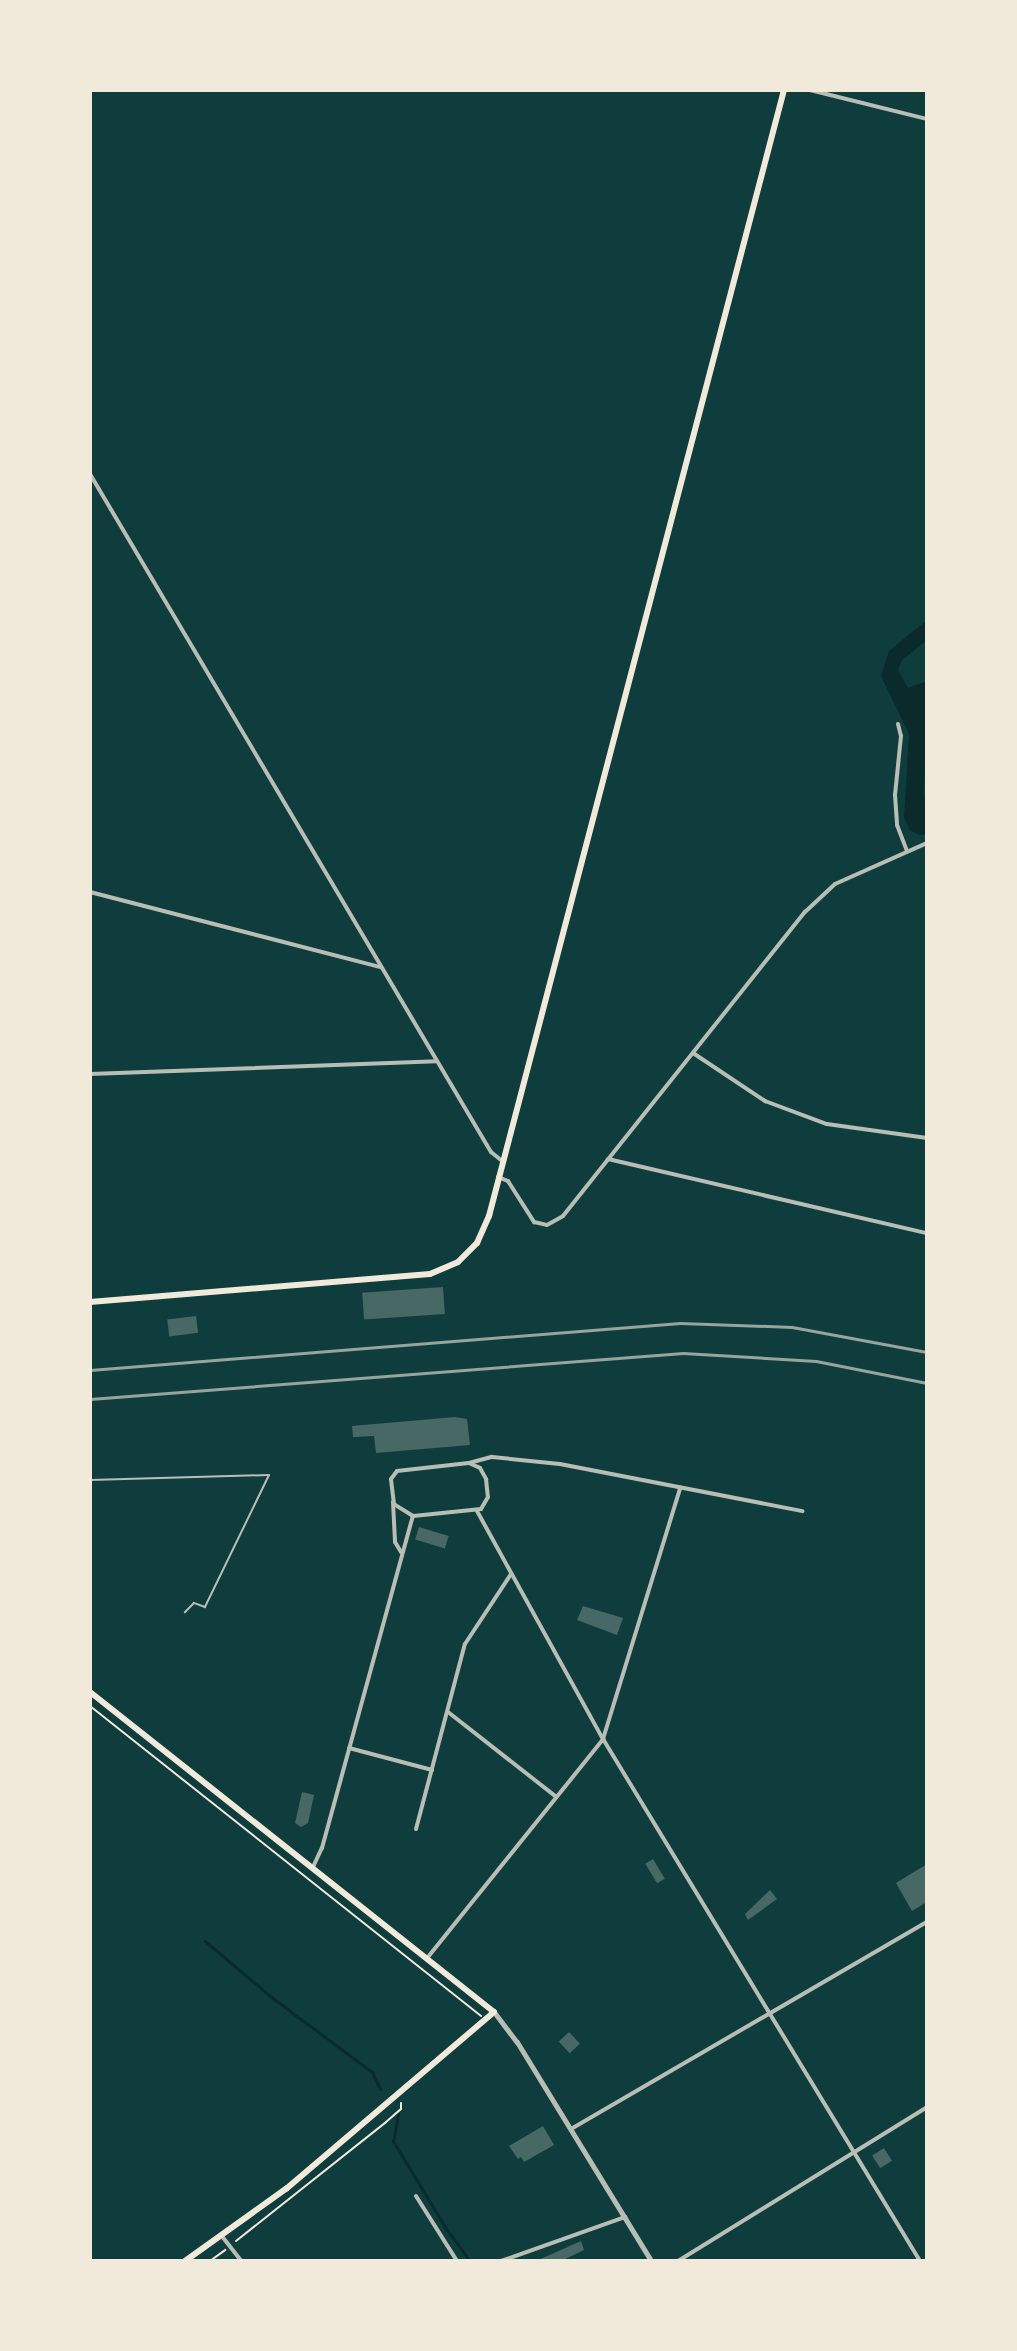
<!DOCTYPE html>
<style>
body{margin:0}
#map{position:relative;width:1017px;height:2351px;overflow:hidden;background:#0f3d3e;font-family:"Source Sans 3",sans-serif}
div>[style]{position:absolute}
.water>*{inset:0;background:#0a2a2b}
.stream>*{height:3px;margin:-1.5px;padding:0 1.5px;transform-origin:1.5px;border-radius:1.5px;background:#0a2a2b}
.building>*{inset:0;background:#486865;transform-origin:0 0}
.path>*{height:2px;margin:-1px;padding:0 1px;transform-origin:1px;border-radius:1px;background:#f1e9da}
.service>*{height:2px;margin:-1px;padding:0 1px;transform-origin:1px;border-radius:1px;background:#b8beb3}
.minor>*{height:4px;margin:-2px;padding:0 2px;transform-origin:2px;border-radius:2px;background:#b8beb3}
.tertiary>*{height:5px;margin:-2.5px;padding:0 2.5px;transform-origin:2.5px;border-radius:2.5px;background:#b8beb3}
.secondary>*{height:6px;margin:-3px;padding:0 3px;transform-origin:3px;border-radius:3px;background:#f1e9da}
.rail>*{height:3px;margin:-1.5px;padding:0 1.5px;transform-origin:1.5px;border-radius:1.5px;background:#97a49c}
span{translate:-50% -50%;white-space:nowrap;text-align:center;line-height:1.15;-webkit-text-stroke:7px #f1e9da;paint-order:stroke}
.frame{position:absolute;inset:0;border:92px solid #f1e9da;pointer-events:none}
</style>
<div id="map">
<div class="water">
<i style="clip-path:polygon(927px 620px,927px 640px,902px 660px,898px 670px,908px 688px,927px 681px,924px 791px,927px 834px,919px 835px,910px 830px,904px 818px,909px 734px,881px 676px,889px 651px)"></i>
</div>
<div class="stream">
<i style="left:205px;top:1941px;width:85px;rotate:40.2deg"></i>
<i style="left:270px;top:1996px;width:127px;rotate:36.7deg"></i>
<i style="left:372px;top:2072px;width:19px;rotate:65deg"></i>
<i style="left:398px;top:2114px;width:27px;rotate:100deg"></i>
<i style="left:393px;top:2141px;width:100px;rotate:58.8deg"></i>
<i style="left:445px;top:2227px;width:42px;rotate:53.7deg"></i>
</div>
<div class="building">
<i style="left:443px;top:1287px;width:27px;height:81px;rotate:86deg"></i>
<i style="left:196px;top:1316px;width:17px;height:29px;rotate:83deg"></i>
<i style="clip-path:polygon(455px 1417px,467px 1419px,470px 1445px,376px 1453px,374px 1436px,353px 1437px,352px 1426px)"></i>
<i style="left:419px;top:1527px;width:31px;height:13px;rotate:17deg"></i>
<i style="clip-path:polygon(583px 1606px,623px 1618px,617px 1635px,577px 1620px)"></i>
<i style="clip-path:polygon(302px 1792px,314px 1795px,308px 1823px,301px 1827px,295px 1823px)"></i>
<i style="left:653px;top:1859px;width:23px;height:9px;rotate:59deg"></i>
<i style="clip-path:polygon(927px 1864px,927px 1902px,912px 1911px,896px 1883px)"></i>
<i style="clip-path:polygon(770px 1890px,777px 1899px,748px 1920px,745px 1914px)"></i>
<i style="left:569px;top:2032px;width:16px;height:14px;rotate:47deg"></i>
<i style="clip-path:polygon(543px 2126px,554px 2145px,524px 2162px,521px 2157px,518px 2159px,509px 2146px)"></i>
<i style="left:884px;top:2148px;width:15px;height:14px;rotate:58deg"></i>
<i style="clip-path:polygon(581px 2241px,584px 2250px,561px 2261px,536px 2261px)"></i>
</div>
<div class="path">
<i style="left:90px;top:1706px;width:499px;rotate:38.4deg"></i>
<i style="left:236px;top:2241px;width:191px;rotate:-38.4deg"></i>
<i style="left:386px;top:2122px;width:20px;rotate:-41deg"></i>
<i style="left:401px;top:2109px;width:6px;rotate:-90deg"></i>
<i style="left:210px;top:2261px;width:19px;rotate:-36deg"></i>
</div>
<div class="service">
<i style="left:90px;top:1480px;width:179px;rotate:-1.6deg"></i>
<i style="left:269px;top:1475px;width:147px;rotate:115.9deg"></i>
<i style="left:205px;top:1607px;width:12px;rotate:-160deg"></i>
<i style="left:194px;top:1603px;width:13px;rotate:135deg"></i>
</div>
<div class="minor">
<i style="left:810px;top:90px;width:121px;rotate:13.9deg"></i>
<i style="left:90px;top:474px;width:788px;rotate:59.4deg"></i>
<i style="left:491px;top:1152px;width:14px;rotate:39deg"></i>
<i style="left:898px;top:724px;width:12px;rotate:76deg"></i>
<i style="left:901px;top:736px;width:59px;rotate:95.8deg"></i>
<i style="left:895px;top:795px;width:30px;rotate:86deg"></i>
<i style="left:897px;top:825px;width:28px;rotate:69deg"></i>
<i style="left:90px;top:892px;width:301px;rotate:14.5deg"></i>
<i style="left:693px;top:1053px;width:87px;rotate:33.7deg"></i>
<i style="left:765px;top:1101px;width:66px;rotate:20.4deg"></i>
<i style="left:827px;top:1124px;width:101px;rotate:8deg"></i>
<i style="left:90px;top:1074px;width:347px;rotate:-2.1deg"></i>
<i style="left:608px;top:1159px;width:327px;rotate:13.1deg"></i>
<i style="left:498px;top:1177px;width:11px;rotate:22deg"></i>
<i style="left:508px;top:1181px;width:49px;rotate:57.6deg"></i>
<i style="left:534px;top:1222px;width:13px;rotate:13deg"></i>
<i style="left:547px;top:1225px;width:18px;rotate:-29deg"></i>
<i style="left:563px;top:1216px;width:389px;rotate:-51.5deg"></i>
<i style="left:805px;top:912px;width:41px;rotate:-43deg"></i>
<i style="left:835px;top:884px;width:101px;rotate:-24deg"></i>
<i style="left:469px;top:1463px;width:24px;rotate:-15deg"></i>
<i style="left:492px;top:1457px;width:68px;rotate:5.9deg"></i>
<i style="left:560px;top:1464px;width:247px;rotate:11deg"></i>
<i style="left:469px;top:1463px;width:12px;rotate:24deg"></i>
<i style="left:480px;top:1468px;width:13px;rotate:61deg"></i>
<i style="left:486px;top:1479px;width:18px;rotate:84deg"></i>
<i style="left:488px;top:1497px;width:14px;rotate:120deg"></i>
<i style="left:481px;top:1509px;width:68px;rotate:174.1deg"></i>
<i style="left:413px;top:1516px;width:22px;rotate:-148deg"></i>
<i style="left:394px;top:1504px;width:25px;rotate:-97deg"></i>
<i style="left:391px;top:1479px;width:10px;rotate:-53deg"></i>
<i style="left:397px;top:1471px;width:72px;rotate:-6.3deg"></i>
<i style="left:393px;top:1502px;width:40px;rotate:87.1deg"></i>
<i style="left:395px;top:1542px;width:12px;rotate:59deg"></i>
<i style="left:477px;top:1511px;width:260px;rotate:61.1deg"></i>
<i style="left:603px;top:1739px;width:611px;rotate:58.73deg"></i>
<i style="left:448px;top:1712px;width:136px;rotate:38.1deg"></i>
<i style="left:349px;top:1748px;width:86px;rotate:14.8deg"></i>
<i style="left:416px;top:1829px;width:191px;rotate:-75.2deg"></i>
<i style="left:465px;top:1644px;width:84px;rotate:-56.7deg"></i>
<i style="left:313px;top:1867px;width:21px;rotate:-65deg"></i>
<i style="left:322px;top:1848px;width:344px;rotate:-74.7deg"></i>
<i style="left:428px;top:1957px;width:280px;rotate:-51.2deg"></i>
<i style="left:603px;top:1739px;width:263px;rotate:-72.9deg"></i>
<i style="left:571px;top:2129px;width:412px;rotate:-30.2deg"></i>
<i style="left:416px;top:2196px;width:77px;rotate:57.8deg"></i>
<i style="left:221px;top:2235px;width:33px;rotate:52deg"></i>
<i style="left:501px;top:2261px;width:132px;rotate:-19.5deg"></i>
<i style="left:678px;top:2261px;width:293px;rotate:-31.7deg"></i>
</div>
<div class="tertiary">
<i style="left:494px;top:2012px;width:38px;rotate:53deg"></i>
<i style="left:517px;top:2042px;width:257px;rotate:58.5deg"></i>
</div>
<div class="secondary">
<i style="left:90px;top:1302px;width:341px;rotate:-4.7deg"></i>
<i style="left:430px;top:1274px;width:30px;rotate:-23deg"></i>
<i style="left:458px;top:1262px;width:27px;rotate:-45deg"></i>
<i style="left:477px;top:1243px;width:30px;rotate:-66deg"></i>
<i style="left:489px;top:1216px;width:1164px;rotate:-75.32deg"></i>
<i style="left:90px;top:1692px;width:515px;rotate:38.38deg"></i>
<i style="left:494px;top:2012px;width:272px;rotate:139.6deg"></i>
<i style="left:287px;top:2188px;width:125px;rotate:144.4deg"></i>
</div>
<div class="rail">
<i style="left:90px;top:1370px;width:592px;rotate:-4.55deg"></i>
<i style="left:680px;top:1323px;width:112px;rotate:2deg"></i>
<i style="left:792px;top:1327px;width:137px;rotate:10.5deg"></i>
<i style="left:90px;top:1399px;width:595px;rotate:-4.44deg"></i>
<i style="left:683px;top:1353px;width:133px;rotate:3.4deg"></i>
<i style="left:816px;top:1361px;width:113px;rotate:11.2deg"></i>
</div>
<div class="frame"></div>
</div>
